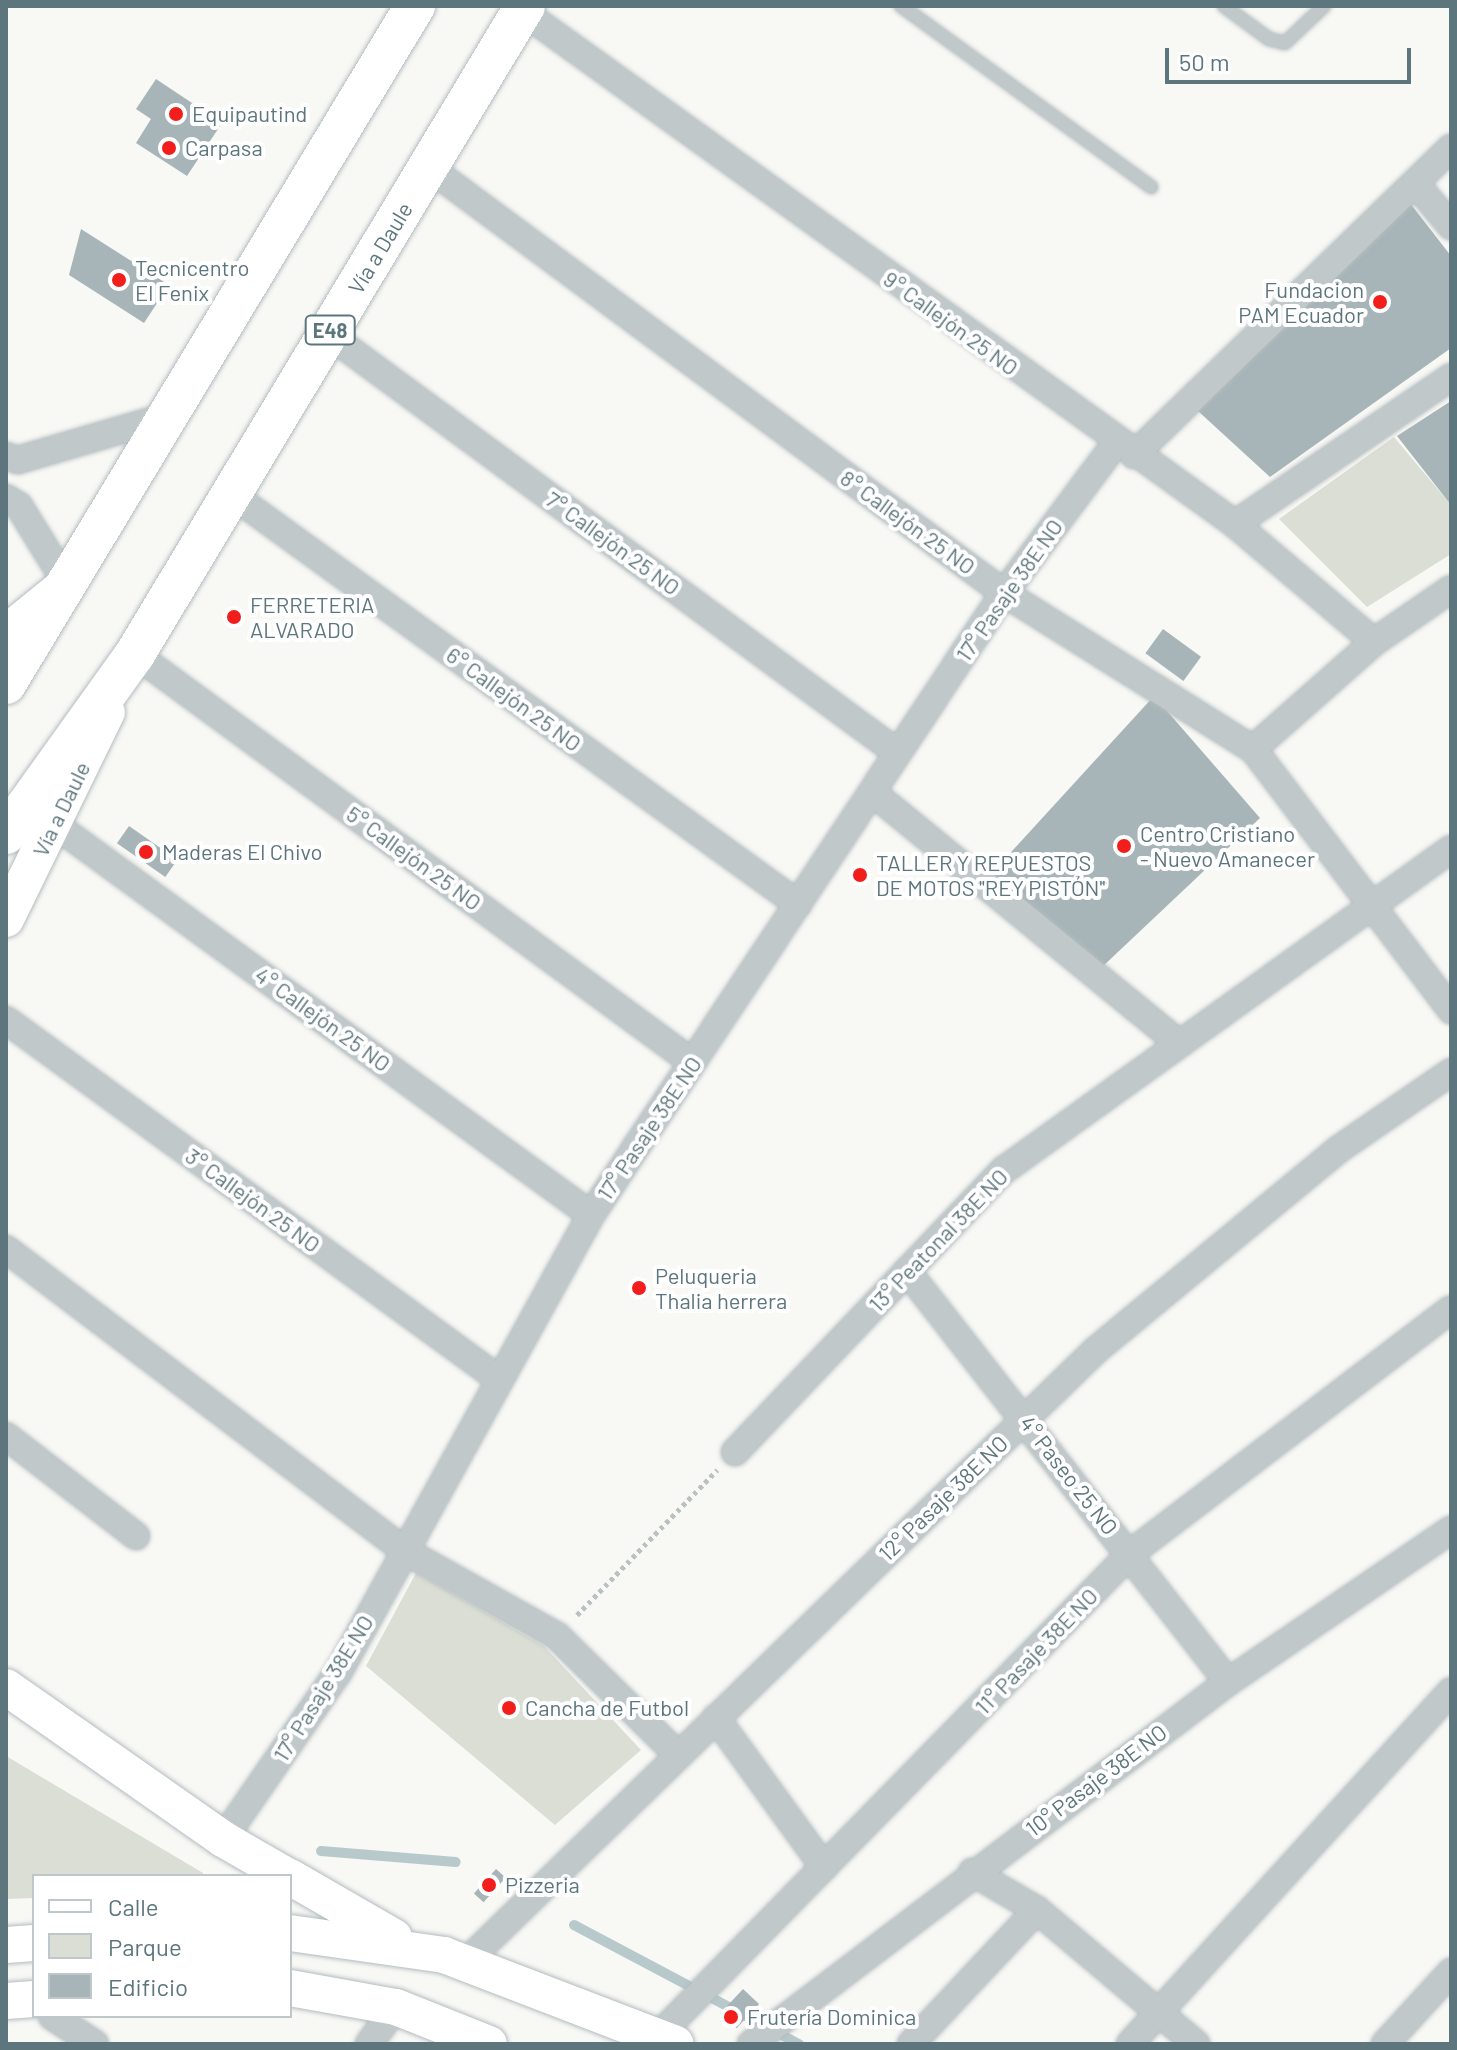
<!DOCTYPE html>
<meta charset="utf-8">
<style>
body{margin:0}
#map{position:relative;width:1457px;height:2050px;overflow:hidden;background:#f8f8f5;font-family:Barlow,sans-serif}
div>[style]{position:absolute}
.green>*{inset:0;background:#daded4}
.stream>*{height:10px;margin:-5px;padding:0 5px;transform-origin:5px;border-radius:5px;background:#b7c9cb}
.building>*{inset:0;background:#a7b5b8;transform-origin:0 0}
.path>*{height:5px;margin-top:-2.5px;transform-origin:0;background:repeating-linear-gradient(90deg,#bbc0c2 0 4px,transparent 0 8px)}
.roads{filter:drop-shadow(0 0 2px #b3bcbf) drop-shadow(0 0 2px #b3bcbf)}
.lane>*{height:12px;margin:-6px;padding:0 6px;transform-origin:6px;border-radius:6px;background:#c1c8ca}
.street>*{height:26px;margin:-13px;padding:0 13px;transform-origin:13px;border-radius:13px;background:#c1c8ca}
.secondary>*{height:36px;margin:-18px;padding:0 18px;transform-origin:18px;border-radius:18px;background:#fff}
.primary>*{height:40px;margin:-20px;padding:0 20px;transform-origin:20px;border-radius:20px;background:#fff}
.dots>*{width:22px;height:22px;translate:-50% -50%;box-sizing:border-box;border:4px solid #fff;border-radius:50%}
span{translate:-50% -50%;white-space:nowrap;text-align:center;line-height:1.15;-webkit-text-stroke:8px #fff;paint-order:stroke}
.shield-label span{padding:2px 6px;background:#fff;border:2px solid;border-radius:6px;-webkit-text-stroke-width:0}
.shield-label{font-size:20px;color:#5d767d;font-weight:700}
.poi-label{font-size:22px;color:#5d767d}
.left{translate:0 -50%;text-align:left}
.right{translate:-100% -50%;text-align:right}
.street-label{font-size:22px;color:#5d767d}
.frame{position:absolute;inset:0;border:8px solid #5d767d;pointer-events:none}
.legend{position:absolute;left:32px;top:1874px;width:260px;height:144px;box-sizing:border-box;background:#fff;border:2px solid #bec8cb;margin:0;padding:10px 14px;list-style:none;font-size:24px;color:#5d767d}
.legend li{display:flex;align-items:center;gap:16px;height:40px}
.legend b{width:40px;border:2px solid #bec8cb}
.scale{position:absolute;left:1165px;top:48px;width:246px;height:36px;box-sizing:border-box;border:4px solid #5d767d;border-top:0;padding-left:10px;font-size:24px;line-height:28px;white-space:nowrap;color:#5d767d;-webkit-text-stroke:6px #fff;paint-order:stroke}
</style>
<div id="map">
<div class="green">
<i style="clip-path:polygon(1394px 437px,1451px 505px,1451px 554px,1367px 607px,1279px 519px)"></i>
<i style="clip-path:polygon(416px 1573px,544px 1646px,641px 1750px,555px 1825px,366px 1666px)"></i>
<i style="clip-path:polygon(6px 1756px,203px 1873px,203px 1876px,34px 1876px,34px 1898px,6px 1899px)"></i>
</div>
<div class="stream">
<i style="left:321px;top:1851px;width:135px;rotate:4.7deg"></i>
<i style="left:574px;top:1925px;width:255px;rotate:27.9deg"></i>
</div>
<div class="building">
<i style="clip-path:polygon(156px 79px,222px 123px,187px 176px,136px 143px,151px 119px,136px 109px)"></i>
<i style="clip-path:polygon(1410px 203px,1451px 256px,1451px 348px,1270px 477px,1198px 411px)"></i>
<i style="clip-path:polygon(81px 229px,169px 285px,144px 323px,69px 275px)"></i>
<i style="clip-path:polygon(1451px 401px,1451px 505px,1397px 436px)"></i>
<i style="left:1163px;top:629px;width:47px;height:30px;rotate:36deg"></i>
<i style="clip-path:polygon(1154px 696px,1260px 818px,1101px 968px,991px 874px)"></i>
<i style="left:129px;top:826px;width:59px;height:21px;rotate:35deg"></i>
<i style="left:496px;top:1869px;width:13px;height:33px;rotate:42deg"></i>
<i style="left:743px;top:1989px;width:22px;height:33px;rotate:43deg"></i>
</div>
<div class="path">
<i style="left:577px;top:1615px;width:202px;rotate:-46deg"></i>
</div>
<div class="roads">
<div class="lane">
<i style="left:901px;top:6px;width:309px;rotate:35.9deg"></i>
<i style="left:1224px;top:6px;width:56px;rotate:36.3deg"></i>
<i style="left:1269px;top:39px;width:16px;rotate:14deg"></i>
<i style="left:1285px;top:43px;width:54px;rotate:-43.5deg"></i>
</div>
<div class="street">
<i style="left:522px;top:11px;width:878px;rotate:35.73deg"></i>
<i style="left:1235px;top:524px;width:182px;rotate:40.3deg"></i>
<i style="left:428px;top:167px;width:716px;rotate:36.49deg"></i>
<i style="left:1004px;top:593px;width:294px;rotate:32.1deg"></i>
<i style="left:1253px;top:749px;width:328px;rotate:52.8deg"></i>
<i style="left:1415px;top:183px;width:56px;rotate:50.1deg"></i>
<i style="left:328px;top:334px;width:707px;rotate:36.32deg"></i>
<i style="left:1134px;top:455px;width:441px;rotate:-44.1deg"></i>
<i style="left:6px;top:456px;width:13px;rotate:18deg"></i>
<i style="left:18px;top:460px;width:156px;rotate:-16.3deg"></i>
<i style="left:231px;top:494px;width:700px;rotate:35.87deg"></i>
<i style="left:6px;top:498px;width:15px;rotate:32deg"></i>
<i style="left:19px;top:506px;width:92px;rotate:58.4deg"></i>
<i style="left:1235px;top:524px;width:261px;rotate:-34.2deg"></i>
<i style="left:135px;top:654px;width:690px;rotate:36.22deg"></i>
<i style="left:1253px;top:749px;width:162px;rotate:-41.5deg"></i>
<i style="left:1374px;top:642px;width:93px;rotate:-34.5deg"></i>
<i style="left:872px;top:792px;width:397px;rotate:39.3deg"></i>
<i style="left:54px;top:824px;width:664px;rotate:36.06deg"></i>
<i style="left:6px;top:1020px;width:611px;rotate:36.08deg"></i>
<i style="left:6px;top:1249px;width:500px;rotate:37.12deg"></i>
<i style="left:405px;top:1551px;width:174px;rotate:29.2deg"></i>
<i style="left:557px;top:1636px;width:170px;rotate:44.5deg"></i>
<i style="left:907px;top:1271px;width:521px;rotate:52.01deg"></i>
<i style="left:6px;top:1436px;width:164px;rotate:37.6deg"></i>
<i style="left:735px;top:1452px;width:390px;rotate:-46.4deg"></i>
<i style="left:1004px;top:1170px;width:550px;rotate:-35.68deg"></i>
<i style="left:716px;top:1718px;width:184px;rotate:54.1deg"></i>
<i style="left:223px;top:1839px;width:204px;rotate:-55.4deg"></i>
<i style="left:339px;top:1671px;width:521px;rotate:-61.07deg"></i>
<i style="left:591px;top:1215px;width:747px;rotate:-56.42deg"></i>
<i style="left:1004px;top:593px;width:187px;rotate:-53.3deg"></i>
<i style="left:972px;top:1872px;width:75px;rotate:30.3deg"></i>
<i style="left:1037px;top:1910px;width:208px;rotate:40.1deg"></i>
<i style="left:467px;top:1961px;width:877px;rotate:-44.17deg"></i>
<i style="left:1096px;top:1350px;width:315px;rotate:-39.6deg"></i>
<i style="left:1339px;top:1149px;width:136px;rotate:-34.5deg"></i>
<i style="left:52px;top:2016px;width:51px;rotate:33.1deg"></i>
<i style="left:658px;top:2036px;width:676px;rotate:-45.6deg"></i>
<i style="left:1131px;top:1553px;width:402px;rotate:-37.3deg"></i>
<i style="left:369px;top:2044px;width:46px;rotate:-53.9deg"></i>
<i style="left:751px;top:2044px;width:599px;rotate:-37.2deg"></i>
<i style="left:1228px;top:1682px;width:270px;rotate:-34.3deg"></i>
<i style="left:911px;top:2044px;width:184px;rotate:-46.8deg"></i>
<i style="left:1130px;top:2044px;width:477px;rotate:-47.7deg"></i>
<i style="left:1385px;top:2044px;width:98px;rotate:-47.5deg"></i>
</div>
<div class="secondary">
<i style="left:6px;top:633px;width:68px;rotate:-39.1deg"></i>
<i style="left:6px;top:919px;width:230px;rotate:-64deg"></i>
<i style="left:6px;top:1687px;width:265px;rotate:35deg"></i>
<i style="left:223px;top:1839px;width:74px;rotate:30deg"></i>
<i style="left:290px;top:1877px;width:120px;rotate:30deg"></i>
<i style="left:290px;top:1933px;width:156px;rotate:8.1deg"></i>
<i style="left:444px;top:1955px;width:248px;rotate:21deg"></i>
<i style="left:6px;top:1945px;width:28px;rotate:-4deg"></i>
<i style="left:290px;top:1988px;width:108px;rotate:10.2deg"></i>
<i style="left:396px;top:2007px;width:100px;rotate:21.7deg"></i>
<i style="left:6px;top:2001px;width:28px;rotate:-4deg"></i>
</div>
<div class="primary">
<i style="left:6px;top:684px;width:792px;rotate:-58.9deg"></i>
<i style="left:6px;top:834px;width:221px;rotate:-54.4deg"></i>
<i style="left:135px;top:654px;width:756px;rotate:-58.96deg"></i>
</div>
</div>
<div class="dots">
<i style="left:176px;top:114px;background:#f21e1c"></i>
<i style="left:169px;top:148px;background:#f21e1c"></i>
<i style="left:119px;top:280px;background:#f21e1c"></i>
<i style="left:1380px;top:302px;background:#f21e1c"></i>
<i style="left:234px;top:617px;background:#f21e1c"></i>
<i style="left:1124px;top:846px;background:#f21e1c"></i>
<i style="left:146px;top:852px;background:#f21e1c"></i>
<i style="left:860px;top:875px;background:#f21e1c"></i>
<i style="left:639px;top:1288px;background:#f21e1c"></i>
<i style="left:509px;top:1708px;background:#f21e1c"></i>
<i style="left:489px;top:1885px;background:#f21e1c"></i>
<i style="left:731px;top:2017px;background:#f21e1c"></i>
</div>
<div class="shield-label">
<span style="left:330px;top:330px">E48</span>
</div>
<div class="poi-label">
<span class="left" style="left:192px;top:114px">Equipautind</span>
<span class="left" style="left:185px;top:148px">Carpasa</span>
<span class="left" style="left:135px;top:280px">Tecnicentro<br>El Fenix</span>
<span class="right" style="left:1364px;top:302px">Fundacion<br>PAM Ecuador</span>
<span class="left" style="left:250px;top:617px">FERRETERIA<br>ALVARADO</span>
<span class="left" style="left:1140px;top:846px">Centro Cristiano<br>- Nuevo Amanecer</span>
<span class="left" style="left:162px;top:852px">Maderas El Chivo</span>
<span class="left" style="left:876px;top:875px">TALLER Y REPUESTOS<br>DE MOTOS "REY PISTÓN"</span>
<span class="left" style="left:655px;top:1288px">Peluqueria<br>Thalia herrera</span>
<span class="left" style="left:525px;top:1708px">Cancha de Futbol</span>
<span class="left" style="left:505px;top:1885px">Pizzeria</span>
<span class="left" style="left:747px;top:2017px">Frutería Dominica</span>
</div>
<div class="street-label">
<span style="left:380px;top:248px;rotate:-59deg">Vía a Daule</span>
<span style="left:951px;top:323px;rotate:36deg">9° Callejón 25 NO</span>
<span style="left:908px;top:522px;rotate:36deg">8° Callejón 25 NO</span>
<span style="left:613px;top:543px;rotate:36deg">7° Callejón 25 NO</span>
<span style="left:1009px;top:590px;rotate:-55deg">17° Pasaje 38E NO</span>
<span style="left:514px;top:699px;rotate:36deg">6° Callejón 25 NO</span>
<span style="left:61px;top:809px;rotate:-64deg">Vía a Daule</span>
<span style="left:414px;top:858px;rotate:36deg">5° Callejón 25 NO</span>
<span style="left:323px;top:1019px;rotate:36deg">4° Callejón 25 NO</span>
<span style="left:649px;top:1128px;rotate:-56deg">17° Pasaje 38E NO</span>
<span style="left:253px;top:1200px;rotate:36deg">3° Callejón 25 NO</span>
<span style="left:938px;top:1240px;rotate:-46deg">13° Peatonal 38E NO</span>
<span style="left:1069px;top:1475px;rotate:52deg">4° Paseo 25 NO</span>
<span style="left:943px;top:1498px;rotate:-44deg">12° Pasaje 38E NO</span>
<span style="left:1036px;top:1651px;rotate:-46deg">11° Pasaje 38E NO</span>
<span style="left:323px;top:1688px;rotate:-58deg">17° Pasaje 38E NO</span>
<span style="left:1096px;top:1780px;rotate:-37deg">10° Pasaje 38E NO</span>
</div>
<div class="frame"></div>
<ul class="legend">
<li><b style="height:10px;background:#fff"></b>Calle</li>
<li><b style="height:22px;background:#daded4"></b>Parque</li>
<li><b style="height:22px;background:#a7b5b8"></b>Edificio</li>
</ul>
<div class="scale">50 m</div>
</div>
